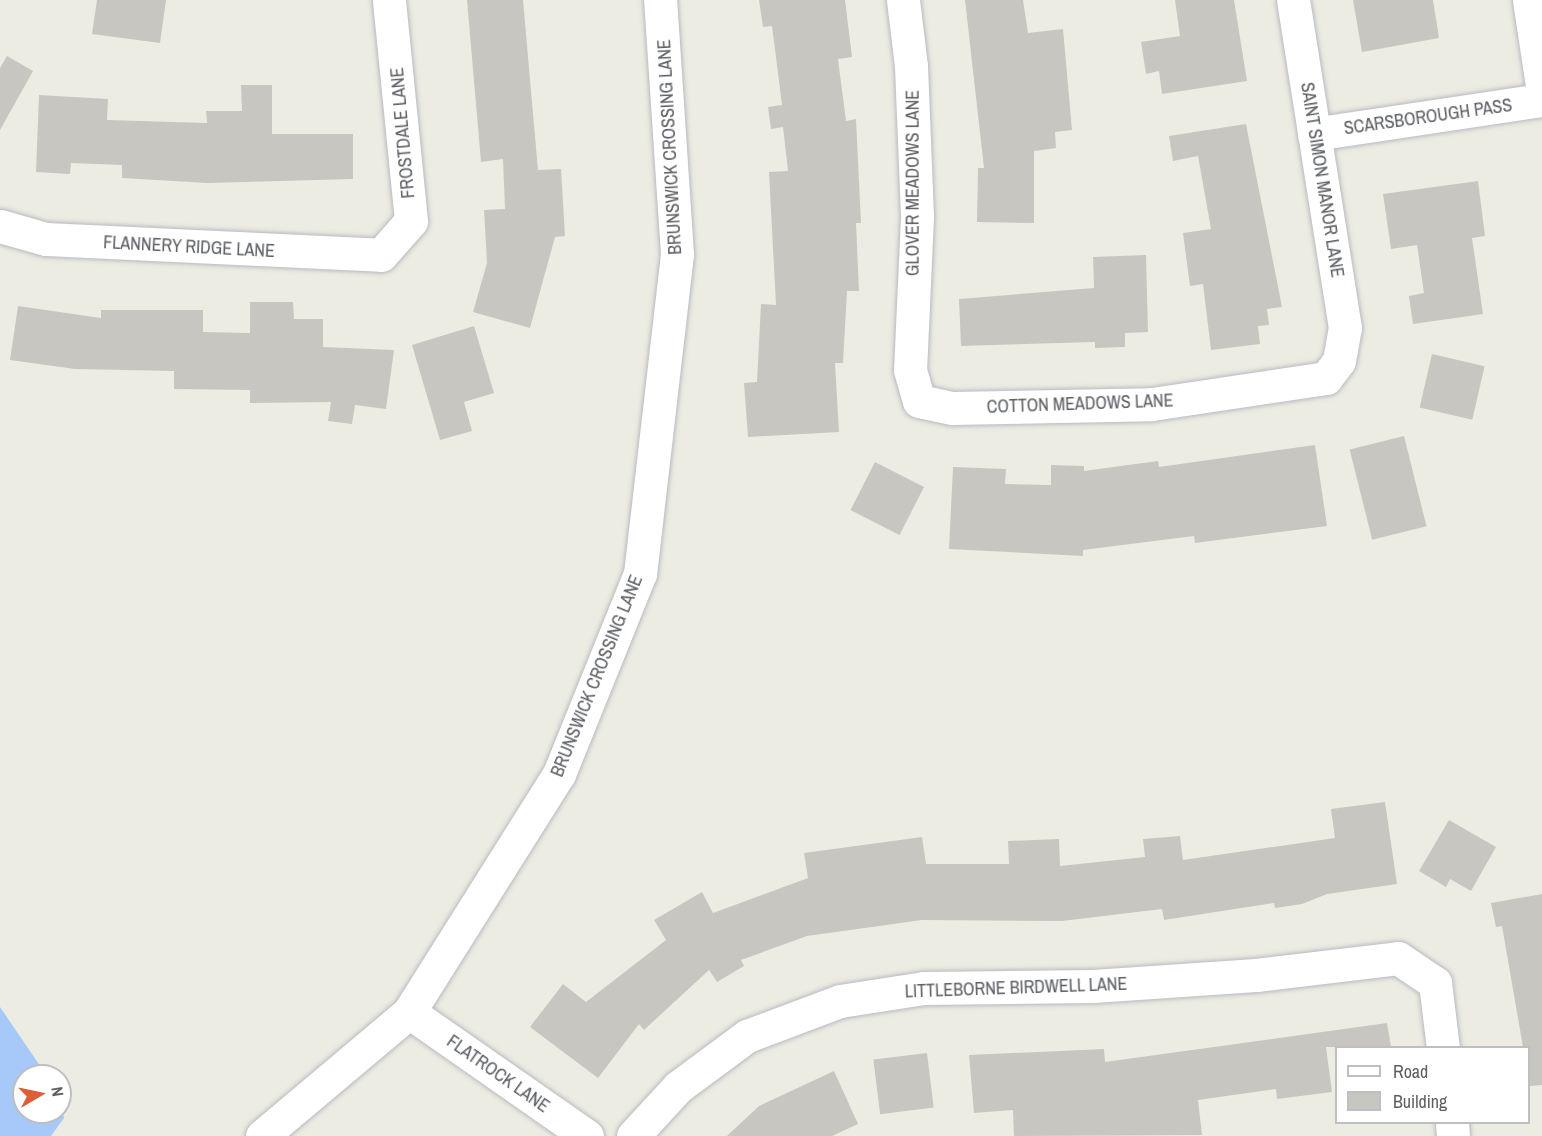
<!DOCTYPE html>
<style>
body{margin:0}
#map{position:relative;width:1542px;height:1136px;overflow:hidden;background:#edece3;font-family:"Archivo Narrow",sans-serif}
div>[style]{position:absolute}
.water>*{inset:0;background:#a7c9f9}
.building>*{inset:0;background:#c8c6c0;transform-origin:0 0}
.roads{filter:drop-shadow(0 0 2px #b8babf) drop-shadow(0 0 2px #b8babf)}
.minor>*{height:33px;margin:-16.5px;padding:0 16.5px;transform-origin:16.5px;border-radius:16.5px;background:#fff}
span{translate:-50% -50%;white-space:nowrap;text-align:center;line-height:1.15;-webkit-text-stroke:6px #fff;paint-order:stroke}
.street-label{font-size:18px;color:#5b5e63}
.legend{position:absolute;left:1335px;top:1046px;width:195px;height:78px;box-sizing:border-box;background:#fff;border:2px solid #bdbfc1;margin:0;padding:8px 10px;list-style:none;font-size:18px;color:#5b5e63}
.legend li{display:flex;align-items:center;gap:12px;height:30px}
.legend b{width:30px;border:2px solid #bdbfc1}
.north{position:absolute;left:12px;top:1064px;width:60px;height:60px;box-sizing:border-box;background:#fff;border:2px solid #bdbfc1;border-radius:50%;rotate:81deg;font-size:16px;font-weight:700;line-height:24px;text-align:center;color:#5b5e63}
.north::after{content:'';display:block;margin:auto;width:21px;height:27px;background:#dd5f3a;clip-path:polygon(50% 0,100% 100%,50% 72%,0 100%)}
</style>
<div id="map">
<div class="water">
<i style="clip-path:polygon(0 1007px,47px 1076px,24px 1076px,24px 1112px,60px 1112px,60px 1101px,64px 1118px,51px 1136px,0 1136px)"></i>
</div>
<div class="building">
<i style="clip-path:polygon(97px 0,166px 0,160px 43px,92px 34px)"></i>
<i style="clip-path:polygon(467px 0,523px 0,538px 170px,561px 169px,565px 236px,555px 237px,530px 328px,473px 312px,487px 263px,484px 210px,505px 209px,503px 159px,481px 162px)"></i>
<i style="clip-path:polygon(759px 0,845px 0,852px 57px,838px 59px,846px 121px,856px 119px,861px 223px,856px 223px,859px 291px,847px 291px,843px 363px,835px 363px,839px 432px,748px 437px,744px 383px,757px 382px,761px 304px,776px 305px,769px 172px,788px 171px,783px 127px,771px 129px,768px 107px,782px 105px,772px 26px,763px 27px)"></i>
<i style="clip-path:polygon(965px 0,1023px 0,1028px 33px,1063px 29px,1072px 130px,1055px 132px,1056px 148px,1034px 151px,1034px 223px,977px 222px,978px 168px,984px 168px)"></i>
<i style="clip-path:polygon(1175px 0,1234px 0,1247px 81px,1162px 94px,1159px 71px,1146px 74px,1141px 42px,1180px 36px)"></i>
<i style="clip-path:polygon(1353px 0,1433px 0,1439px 38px,1362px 52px)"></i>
<i style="clip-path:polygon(7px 56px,33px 71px,0 130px,0 68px)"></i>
<i style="clip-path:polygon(241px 85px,272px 85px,272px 134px,353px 134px,353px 179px,207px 183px,122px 178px,122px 165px,71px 163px,70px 174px,36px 172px,39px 95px,108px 99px,107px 120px,207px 123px,206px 111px,242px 111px)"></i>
<i style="clip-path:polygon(1246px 124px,1282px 307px,1267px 309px,1269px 325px,1258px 326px,1260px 344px,1211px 350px,1203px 284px,1190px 286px,1183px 233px,1211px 229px,1198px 156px,1173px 161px,1169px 136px)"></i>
<i style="clip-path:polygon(1478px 181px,1485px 236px,1472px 238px,1483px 314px,1413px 324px,1409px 296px,1424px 293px,1417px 245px,1391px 249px,1383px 194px)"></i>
<i style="clip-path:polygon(1146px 255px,1148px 332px,1125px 333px,1125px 347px,1095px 348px,1095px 342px,961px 346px,959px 299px,1094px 288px,1093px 257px)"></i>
<i style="clip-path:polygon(250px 302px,293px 302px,294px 319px,323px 319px,323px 347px,394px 350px,386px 409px,355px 405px,352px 424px,328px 421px,331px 402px,250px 403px,250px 390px,174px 389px,174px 371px,75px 369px,10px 360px,18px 306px,101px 318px,101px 310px,203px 310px,203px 332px,250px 333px)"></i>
<i style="clip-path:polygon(474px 326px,494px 393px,464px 402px,472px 431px,440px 440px,412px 345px)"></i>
<i style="left:1432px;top:354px;width:54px;height:55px;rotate:13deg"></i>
<i style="left:1404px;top:436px;width:93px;height:56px;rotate:76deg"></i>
<i style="clip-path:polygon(1315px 445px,1327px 526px,1195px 543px,1194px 536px,1083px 550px,1083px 556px,949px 549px,953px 467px,1006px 469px,1005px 484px,1051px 485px,1051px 465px,1084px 466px,1084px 471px,1158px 461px,1159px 467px)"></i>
<i style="left:875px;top:462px;width:55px;height:54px;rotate:27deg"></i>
<i style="clip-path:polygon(1385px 802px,1397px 884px,1327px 894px,1302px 904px,1275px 908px,1274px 903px,1164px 920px,1162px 909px,1062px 921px,922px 920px,807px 936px,741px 960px,744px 966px,717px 982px,709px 970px,644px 1030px,639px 1024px,598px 1078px,530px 1027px,563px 984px,586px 1002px,666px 940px,654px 920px,702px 892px,713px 913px,808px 878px,804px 853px,922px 837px,926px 864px,1009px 864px,1008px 841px,1059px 839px,1060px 866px,1145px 857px,1143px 839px,1180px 836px,1183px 860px,1335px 838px,1331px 809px)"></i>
<i style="clip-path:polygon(1449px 820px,1496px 847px,1471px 891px,1450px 879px,1446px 887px,1419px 871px)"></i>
<i style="clip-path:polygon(1542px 894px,1542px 1085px,1530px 1086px,1528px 1047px,1523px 1047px,1502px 926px,1496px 927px,1491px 903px)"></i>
<i style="clip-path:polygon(1387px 1023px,1391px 1047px,1326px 1047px,1332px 1092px,1277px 1099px,1276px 1089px,1198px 1100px,1202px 1135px,1014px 1136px,1013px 1110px,974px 1113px,969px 1055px,1104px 1049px,1105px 1062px)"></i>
<i style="left:927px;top:1053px;width:55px;height:54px;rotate:83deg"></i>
<i style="clip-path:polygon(834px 1071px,858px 1124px,832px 1136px,727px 1136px,759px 1106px)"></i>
</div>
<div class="roads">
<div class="minor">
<i style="left:903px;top:0;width:66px;rotate:83.1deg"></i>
<i style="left:911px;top:66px;width:151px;rotate:87.7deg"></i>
<i style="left:917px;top:217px;width:153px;rotate:92.6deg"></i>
<i style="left:910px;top:370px;width:32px;rotate:74deg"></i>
<i style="left:919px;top:401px;width:34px;rotate:12deg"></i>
<i style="left:952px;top:408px;width:200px;rotate:-1.1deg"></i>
<i style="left:1152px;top:404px;width:176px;rotate:-8.5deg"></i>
<i style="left:1326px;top:378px;width:21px;rotate:-53deg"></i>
<i style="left:1339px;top:361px;width:34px;rotate:-80deg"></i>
<i style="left:1345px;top:328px;width:332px;rotate:-99deg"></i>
<i style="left:1529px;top:0;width:87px;rotate:81.4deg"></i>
<i style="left:1314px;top:134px;width:231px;rotate:-8.5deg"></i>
<i style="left:0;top:226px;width:48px;rotate:15.8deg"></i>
<i style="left:46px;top:239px;width:335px;rotate:2.7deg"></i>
<i style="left:381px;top:255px;width:45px;rotate:-48.6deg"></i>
<i style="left:411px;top:221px;width:222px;rotate:-95.7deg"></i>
<i style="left:409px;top:1012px;width:217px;rotate:34.9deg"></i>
<i style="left:1452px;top:1122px;width:14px;rotate:86deg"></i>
<i style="left:262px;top:1136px;width:192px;rotate:-40.1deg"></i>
<i style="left:409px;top:1012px;width:281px;rotate:-57.8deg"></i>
<i style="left:559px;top:774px;width:216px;rotate:-68deg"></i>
<i style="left:640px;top:574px;width:322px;rotate:-83.4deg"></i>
<i style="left:677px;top:254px;width:255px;rotate:-93.8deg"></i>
<i style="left:633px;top:1136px;width:67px;rotate:-47.4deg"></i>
<i style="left:678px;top:1087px;width:86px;rotate:-36.5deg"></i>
<i style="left:747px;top:1036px;width:99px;rotate:-20.6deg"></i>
<i style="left:840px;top:1001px;width:85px;rotate:-8.8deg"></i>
<i style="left:924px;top:988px;width:169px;rotate:-0.7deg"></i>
<i style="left:1093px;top:986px;width:163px;rotate:-3.9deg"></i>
<i style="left:1256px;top:975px;width:143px;rotate:-6.8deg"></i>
<i style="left:1398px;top:958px;width:45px;rotate:34deg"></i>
<i style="left:1435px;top:983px;width:65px;rotate:83deg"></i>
</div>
</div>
<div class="street-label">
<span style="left:1428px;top:117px;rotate:-8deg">SCARSBOROUGH PASS</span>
<span style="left:403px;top:133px;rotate:-95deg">FROSTDALE LANE</span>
<span style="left:670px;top:147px;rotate:-93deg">BRUNSWICK CROSSING LANE</span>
<span style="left:1322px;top:180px;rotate:81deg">SAINT SIMON MANOR LANE</span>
<span style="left:913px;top:183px;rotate:-90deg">GLOVER MEADOWS LANE</span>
<span style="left:189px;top:247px;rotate:3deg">FLANNERY RIDGE LANE</span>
<span style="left:1080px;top:404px;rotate:-2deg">COTTON MEADOWS LANE</span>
<span style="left:597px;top:676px;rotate:-68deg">BRUNSWICK CROSSING LANE</span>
<span style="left:1016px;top:988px;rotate:-2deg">LITTLEBORNE BIRDWELL LANE</span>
<span style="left:498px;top:1074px;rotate:35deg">FLATROCK LANE</span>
</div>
<ul class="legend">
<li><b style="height:8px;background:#fff"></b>Road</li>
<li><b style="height:16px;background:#c8c6c0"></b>Building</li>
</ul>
<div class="north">N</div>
</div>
